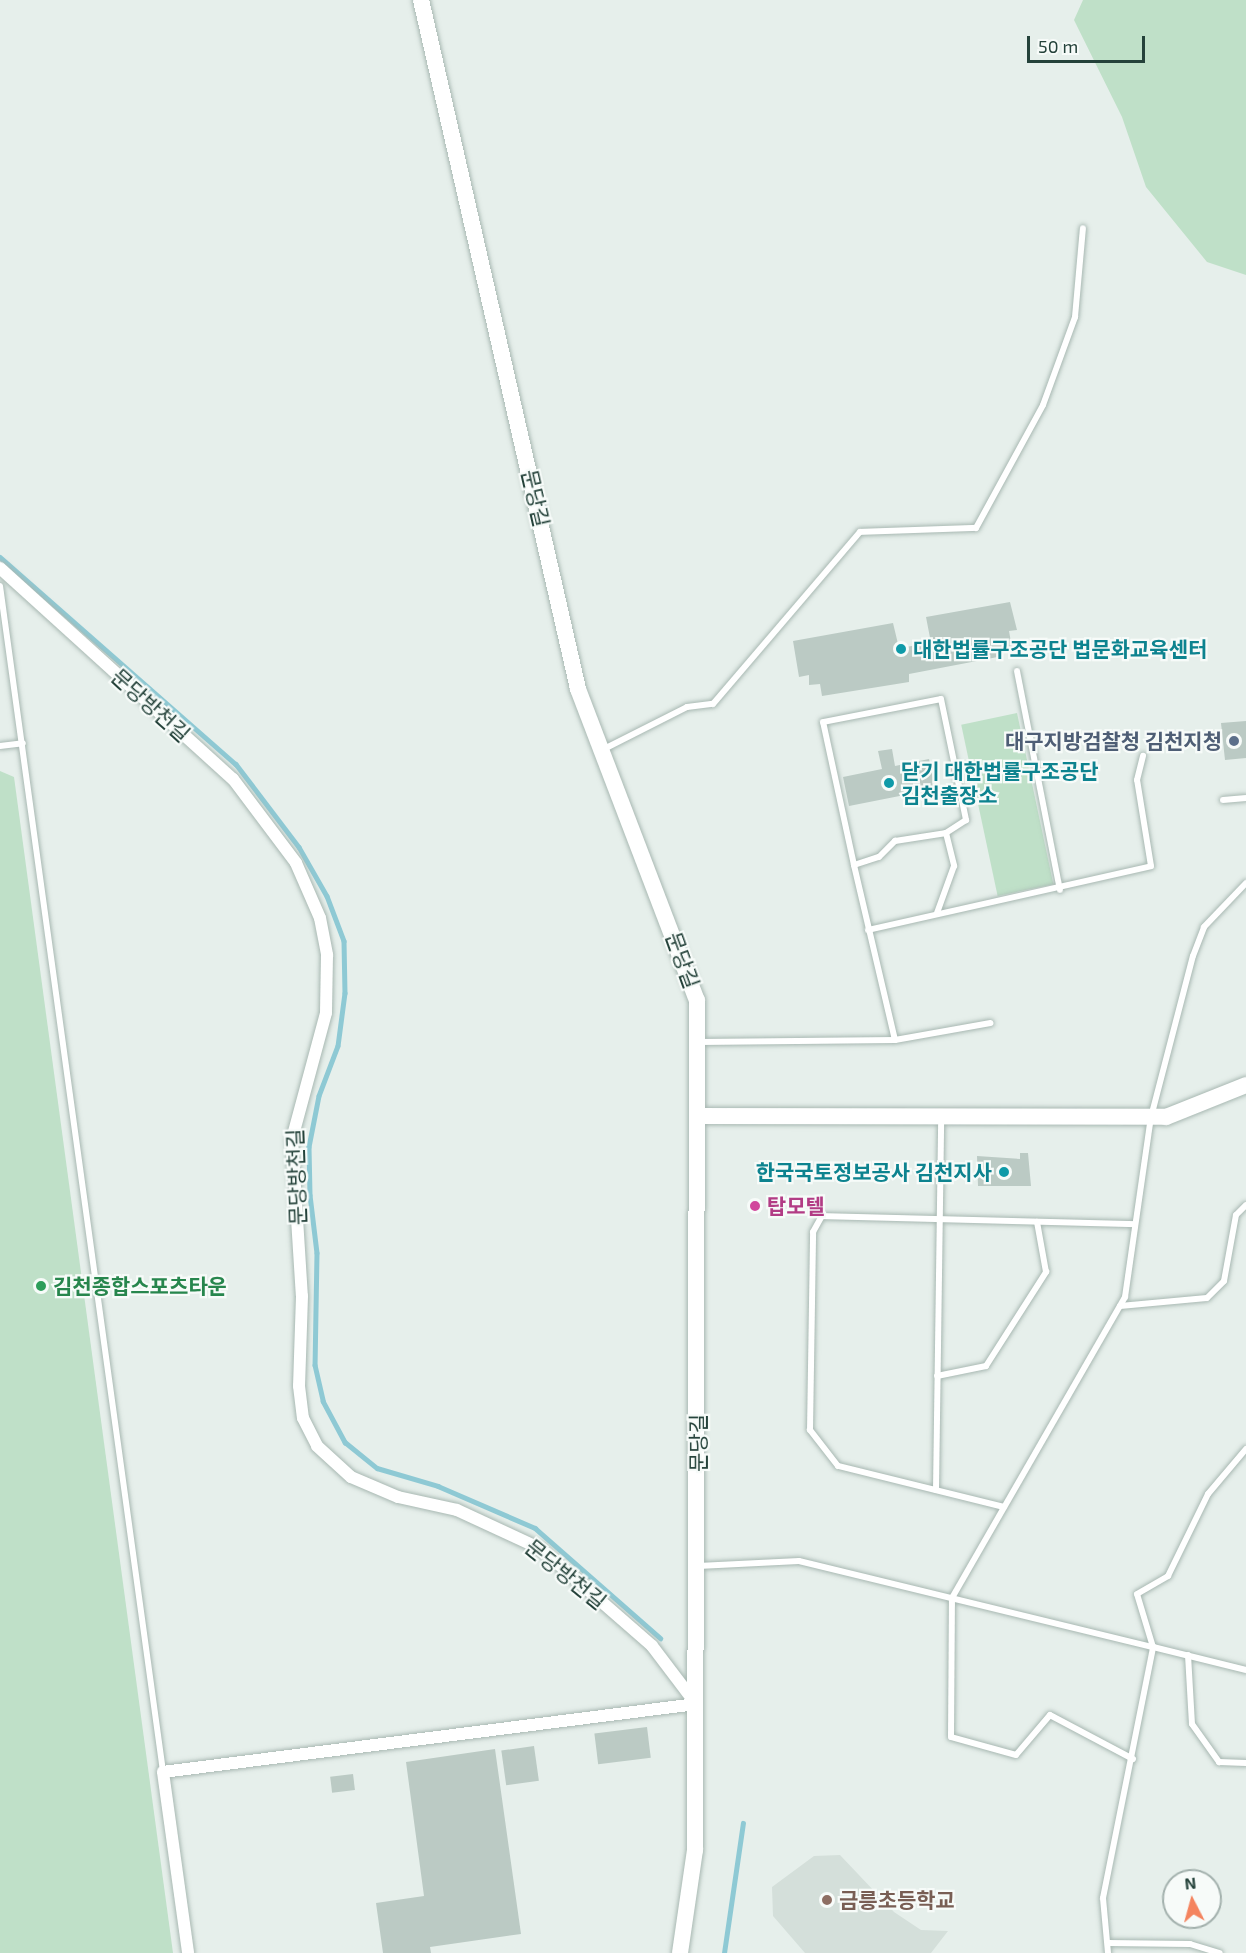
<!DOCTYPE html>
<meta charset="utf-8">
<style>
body{margin:0}
#map{position:relative;width:1246px;height:1953px;overflow:hidden;background:#e6efeb;font-family:"Exo 2","Noto Sans KR",sans-serif}
div>[style]{position:absolute}
.built>*{inset:0;background:#d4dfda}
.green>*{inset:0;background:#bfe0c8;transform-origin:0 0}
.stream>*{height:4.5px;margin:-2.25px;padding:0 2.25px;transform-origin:2.25px;border-radius:2.25px;background:#8ec9d4}
.building>*{inset:0;background:#bbcac4;transform-origin:0 0}
.roads{filter:drop-shadow(0 0 2px #a8b8b2) drop-shadow(0 0 2px #a8b8b2)}
.service>*{height:6px;margin:-3px;padding:0 3px;transform-origin:3px;border-radius:3px;background:#fff}
.minor>*{height:12px;margin:-6px;padding:0 6px;transform-origin:6px;border-radius:6px;background:#fff}
.tertiary>*{height:16px;margin:-8px;padding:0 8px;transform-origin:8px;border-radius:8px;background:#fff}
.dots>*{width:16px;height:16px;translate:-50% -50%;box-sizing:border-box;border:3px solid #f7fbf9;border-radius:50%}
span{translate:-50% -50%;white-space:nowrap;text-align:center;line-height:1.15;-webkit-text-stroke:4.5px #f7fbf9;paint-order:stroke}
.street-label{font-size:21px;color:#24423a}
.culture-label{font-size:21px;color:#0d838f;font-weight:700}
.left{translate:0 -50%;text-align:left}
.right{translate:-100% -50%;text-align:right}
.service-label{font-size:21px;color:#4e5e75;font-weight:700}
.hotel-label{font-size:21px;color:#b23c85;font-weight:700}
.leisure-label{font-size:21px;color:#27864d;font-weight:700}
.education-label{font-size:21px;color:#785e54;font-weight:700}
.north{position:absolute;left:1162px;top:1869px;width:60px;height:60px;box-sizing:border-box;background:#f7fbf9;border:2px solid #a3b1ad;border-radius:50%;rotate:354deg;font-size:16px;font-weight:700;line-height:24px;text-align:center;color:#24423a}
.north::after{content:'';display:block;margin:auto;width:21px;height:27px;background:#f4845f;clip-path:polygon(50% 0,100% 100%,50% 72%,0 100%)}
.scale{position:absolute;left:1027px;top:36px;width:118px;height:27px;box-sizing:border-box;border:3px solid #24423a;border-top:0;padding-left:8px;font-size:18px;line-height:21px;white-space:nowrap;color:#24423a;-webkit-text-stroke:4px #f7fbf9;paint-order:stroke}
</style>
<div id="map">
<div class="built">
<i style="clip-path:polygon(840px 1855px,894px 1912px,921px 1930px,948px 1931px,931px 1953px,805px 1953px,773px 1916px,772px 1887px,814px 1856px)"></i>
</div>
<div class="green">
<i style="clip-path:polygon(1083px 0,1246px 0,1246px 275px,1207px 262px,1146px 187px,1122px 117px,1074px 20px)"></i>
<i style="left:1017px;top:713px;width:175px;height:57px;rotate:78deg"></i>
<i style="clip-path:polygon(0 771px,14px 777px,173px 1953px,0 1953px)"></i>
</div>
<div class="stream">
<i style="left:0;top:557px;width:314px;rotate:41.3deg"></i>
<i style="left:236px;top:764px;width:104px;rotate:52.8deg"></i>
<i style="left:299px;top:847px;width:56px;rotate:60.3deg"></i>
<i style="left:327px;top:896px;width:48px;rotate:69.3deg"></i>
<i style="left:344px;top:941px;width:52px;rotate:88.9deg"></i>
<i style="left:345px;top:993px;width:53px;rotate:97.5deg"></i>
<i style="left:338px;top:1046px;width:53px;rotate:110.8deg"></i>
<i style="left:319px;top:1096px;width:52px;rotate:101.1deg"></i>
<i style="left:309px;top:1147px;width:48px;rotate:88.8deg"></i>
<i style="left:310px;top:1195px;width:58px;rotate:83.1deg"></i>
<i style="left:317px;top:1253px;width:112px;rotate:91deg"></i>
<i style="left:315px;top:1365px;width:37px;rotate:77deg"></i>
<i style="left:323px;top:1401px;width:47px;rotate:61.8deg"></i>
<i style="left:345px;top:1442px;width:41px;rotate:39.1deg"></i>
<i style="left:377px;top:1468px;width:64px;rotate:16.4deg"></i>
<i style="left:438px;top:1486px;width:106px;rotate:23.4deg"></i>
<i style="left:535px;top:1528px;width:167px;rotate:41.3deg"></i>
<i style="left:724px;top:1953px;width:131px;rotate:-81.7deg"></i>
</div>
<div class="building">
<i style="clip-path:polygon(1010px 602px,1017px 630px,1009px 631px,1012px 648px,1003px 649px,1003px 656px,909px 674px,909px 682px,822px 696px,820px 684px,809px 685px,809px 675px,799px 677px,793px 641px,893px 623px,899px 648px,931px 643px,926px 617px)"></i>
<i style="clip-path:polygon(1246px 721px,1246px 758px,1225px 760px,1221px 723px)"></i>
<i style="clip-path:polygon(892px 749px,895px 766px,929px 759px,935px 789px,849px 806px,843px 777px,882px 769px,878px 751px)"></i>
<i style="clip-path:polygon(1020px 1153px,1028px 1153px,1031px 1186px,978px 1186px,977px 1156px,1020px 1159px)"></i>
<i style="left:647px;top:1727px;width:31px;height:53px;rotate:83deg"></i>
<i style="left:534px;top:1746px;width:35px;height:33px;rotate:82deg"></i>
<i style="clip-path:polygon(495px 1749px,521px 1934px,430px 1947px,431px 1953px,383px 1953px,376px 1903px,424px 1896px,406px 1762px)"></i>
<i style="left:353px;top:1774px;width:16px;height:23px;rotate:83deg"></i>
</div>
<div class="roads">
<div class="service">
<i style="left:0;top:586px;width:1197px;rotate:82.17deg"></i>
<i style="left:1017px;top:671px;width:223px;rotate:78.9deg"></i>
<i style="left:0;top:746px;width:23px;rotate:-7deg"></i>
<i style="left:602px;top:750px;width:95px;rotate:-26.8deg"></i>
<i style="left:687px;top:707px;width:26px;rotate:-7deg"></i>
<i style="left:713px;top:704px;width:226px;rotate:-49.5deg"></i>
<i style="left:860px;top:532px;width:116px;rotate:-2deg"></i>
<i style="left:976px;top:528px;width:140px;rotate:-61.4deg"></i>
<i style="left:1043px;top:405px;width:94px;rotate:-70deg"></i>
<i style="left:1075px;top:317px;width:89px;rotate:-84.9deg"></i>
<i style="left:1223px;top:800px;width:23px;rotate:-5deg"></i>
<i style="left:854px;top:865px;width:146px;rotate:-102.2deg"></i>
<i style="left:823px;top:722px;width:120px;rotate:-11deg"></i>
<i style="left:941px;top:699px;width:124px;rotate:78.3deg"></i>
<i style="left:966px;top:820px;width:24px;rotate:147deg"></i>
<i style="left:868px;top:930px;width:290px;rotate:-12.7deg"></i>
<i style="left:1151px;top:866px;width:87px;rotate:-99.2deg"></i>
<i style="left:1137px;top:780px;width:25px;rotate:-76deg"></i>
<i style="left:895px;top:1040px;width:180px;rotate:-103.2deg"></i>
<i style="left:854px;top:865px;width:26px;rotate:-18deg"></i>
<i style="left:879px;top:857px;width:23px;rotate:-45deg"></i>
<i style="left:895px;top:841px;width:52px;rotate:-8.9deg"></i>
<i style="left:946px;top:833px;width:34px;rotate:76deg"></i>
<i style="left:954px;top:866px;width:50px;rotate:109.9deg"></i>
<i style="left:699px;top:1042px;width:196px;rotate:-0.6deg"></i>
<i style="left:895px;top:1040px;width:97px;rotate:-10.1deg"></i>
<i style="left:1120px;top:1306px;width:87px;rotate:-5.3deg"></i>
<i style="left:1207px;top:1298px;width:24px;rotate:-45deg"></i>
<i style="left:1224px;top:1281px;width:67px;rotate:-79.7deg"></i>
<i style="left:1236px;top:1215px;width:14px;rotate:-45deg"></i>
<i style="left:937px;top:1376px;width:50px;rotate:-11.5deg"></i>
<i style="left:986px;top:1366px;width:112px;rotate:-57.4deg"></i>
<i style="left:1046px;top:1272px;width:51px;rotate:-100.2deg"></i>
<i style="left:936px;top:1490px;width:373px;rotate:-89.2deg"></i>
<i style="left:1004px;top:1507px;width:171px;rotate:-166.1deg"></i>
<i style="left:838px;top:1466px;width:46px;rotate:-127.9deg"></i>
<i style="left:810px;top:1430px;width:198px;rotate:-89.1deg"></i>
<i style="left:813px;top:1232px;width:18px;rotate:-61deg"></i>
<i style="left:822px;top:1216px;width:313px;rotate:1.5deg"></i>
<i style="left:698px;top:1566px;width:101px;rotate:-2.8deg"></i>
<i style="left:799px;top:1561px;width:364px;rotate:13.7deg"></i>
<i style="left:1153px;top:1647px;width:55px;rotate:-106.8deg"></i>
<i style="left:1137px;top:1594px;width:36px;rotate:-30deg"></i>
<i style="left:1168px;top:1576px;width:91px;rotate:-64deg"></i>
<i style="left:1208px;top:1494px;width:59px;rotate:-49.8deg"></i>
<i style="left:1188px;top:1655px;width:69px;rotate:86.7deg"></i>
<i style="left:1192px;top:1724px;width:47px;rotate:54.6deg"></i>
<i style="left:1219px;top:1762px;width:27px;rotate:2deg"></i>
<i style="left:1133px;top:1759px;width:94px;rotate:-152.1deg"></i>
<i style="left:1050px;top:1715px;width:52px;rotate:130.4deg"></i>
<i style="left:1016px;top:1755px;width:67px;rotate:-164.5deg"></i>
<i style="left:951px;top:1737px;width:139px;rotate:-89.6deg"></i>
<i style="left:952px;top:1598px;width:347px;rotate:-60.1deg"></i>
<i style="left:1125px;top:1297px;width:182px;rotate:-81.8deg"></i>
<i style="left:1151px;top:1117px;width:166px;rotate:-75.4deg"></i>
<i style="left:1193px;top:956px;width:31px;rotate:-69deg"></i>
<i style="left:1204px;top:927px;width:61px;rotate:-46.3deg"></i>
<i style="left:1108px;top:1943px;width:82px;rotate:0.7deg"></i>
<i style="left:1190px;top:1944px;width:31px;rotate:17deg"></i>
<i style="left:1108px;top:1953px;width:55px;rotate:-95.2deg"></i>
<i style="left:1103px;top:1898px;width:256px;rotate:-78.7deg"></i>
<i style="left:1153px;top:1647px;width:96px;rotate:13.9deg"></i>
</div>
<div class="minor">
<i style="left:0;top:568px;width:314px;rotate:42.2deg"></i>
<i style="left:233px;top:779px;width:105px;rotate:53.1deg"></i>
<i style="left:296px;top:863px;width:60px;rotate:66.4deg"></i>
<i style="left:320px;top:918px;width:38px;rotate:79deg"></i>
<i style="left:327px;top:955px;width:58px;rotate:91deg"></i>
<i style="left:326px;top:1013px;width:131px;rotate:105.1deg"></i>
<i style="left:292px;top:1139px;width:157px;rotate:86.4deg"></i>
<i style="left:302px;top:1296px;width:90px;rotate:91.9deg"></i>
<i style="left:299px;top:1386px;width:32px;rotate:83deg"></i>
<i style="left:303px;top:1418px;width:31px;rotate:63deg"></i>
<i style="left:317px;top:1446px;width:46px;rotate:42.4deg"></i>
<i style="left:351px;top:1477px;width:51px;rotate:23.1deg"></i>
<i style="left:398px;top:1497px;width:60px;rotate:12.4deg"></i>
<i style="left:457px;top:1510px;width:93px;rotate:24.9deg"></i>
<i style="left:541px;top:1549px;width:147px;rotate:41.1deg"></i>
<i style="left:652px;top:1646px;width:73px;rotate:52.8deg"></i>
<i style="left:696px;top:1704px;width:537px;rotate:172.73deg"></i>
<i style="left:163px;top:1772px;width:183px;rotate:82.1deg"></i>
</div>
<div class="tertiary">
<i style="left:421px;top:0;width:707px;rotate:77.16deg"></i>
<i style="left:578px;top:689px;width:333px;rotate:69.1deg"></i>
<i style="left:697px;top:1000px;width:850px;rotate:90.13deg"></i>
<i style="left:695px;top:1850px;width:104px;rotate:98.3deg"></i>
<i style="left:700px;top:1116px;width:466px;rotate:0.1deg"></i>
<i style="left:1166px;top:1117px;width:86px;rotate:-21.8deg"></i>
</div>
</div>
<div class="dots">
<i style="left:901px;top:649px;background:#0f9aa8"></i>
<i style="left:1234px;top:741px;background:#5c6f8a"></i>
<i style="left:889px;top:783px;background:#0f9aa8"></i>
<i style="left:1004px;top:1172px;background:#0f9aa8"></i>
<i style="left:755px;top:1206px;background:#d1479c"></i>
<i style="left:41px;top:1286px;background:#2e9e5b"></i>
<i style="left:827px;top:1900px;background:#8d6e63"></i>
</div>
<div class="street-label">
<span style="left:536px;top:498px;rotate:77deg">문당길</span>
<span style="left:151px;top:705px;rotate:42deg">문당방천길</span>
<span style="left:683px;top:960px;rotate:70deg">문당길</span>
<span style="left:296px;top:1177px;rotate:-92deg">문당방천길</span>
<span style="left:698px;top:1443px;rotate:-90deg">문당길</span>
<span style="left:566px;top:1574px;rotate:39deg">문당방천길</span>
</div>
<div class="culture-label">
<span class="left" style="left:913px;top:649px">대한법률구조공단 법문화교육센터</span>
<span class="left" style="left:901px;top:783px">닫기 대한법률구조공단<br>김천출장소</span>
<span class="right" style="left:992px;top:1172px">한국국토정보공사 김천지사</span>
</div>
<div class="service-label">
<span class="right" style="left:1222px;top:741px">대구지방검찰청 김천지청</span>
</div>
<div class="hotel-label">
<span class="left" style="left:767px;top:1206px">탑모텔</span>
</div>
<div class="leisure-label">
<span class="left" style="left:53px;top:1286px">김천종합스포츠타운</span>
</div>
<div class="education-label">
<span class="left" style="left:839px;top:1900px">금릉초등학교</span>
</div>
<div class="north">N</div>
<div class="scale">50 m</div>
</div>
